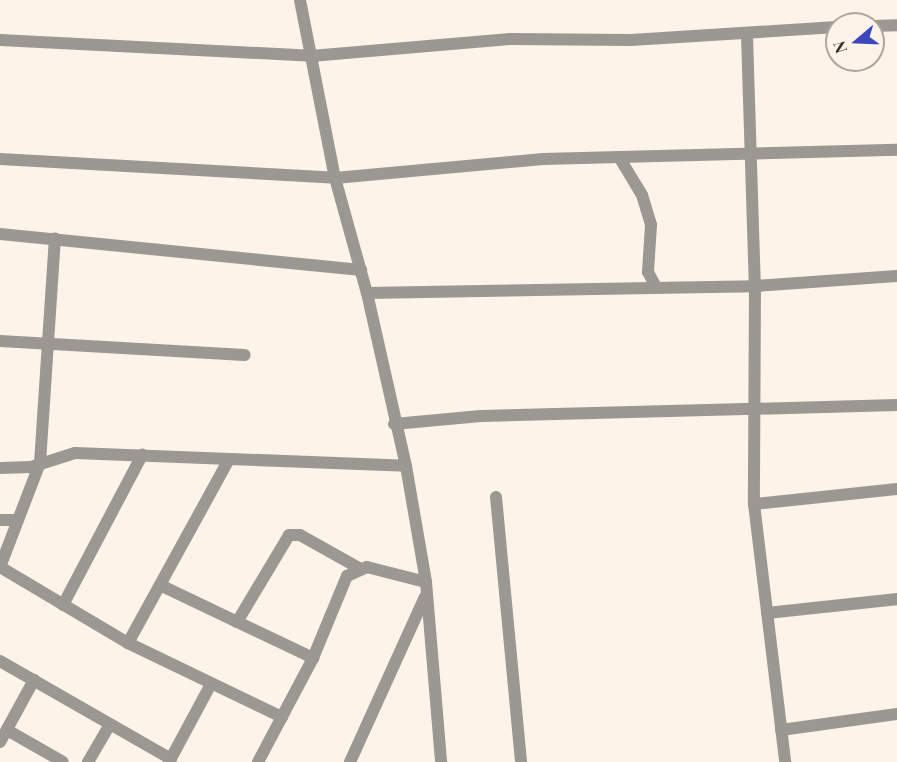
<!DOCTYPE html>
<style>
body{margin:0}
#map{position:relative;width:897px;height:762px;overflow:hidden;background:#fdf3e8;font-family:"Playfair Display",serif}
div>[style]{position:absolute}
.minor>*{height:12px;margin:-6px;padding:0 6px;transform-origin:6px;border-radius:6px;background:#9b9792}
span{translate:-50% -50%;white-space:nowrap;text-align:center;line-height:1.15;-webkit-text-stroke:5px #fdf3e8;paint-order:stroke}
.north{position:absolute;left:825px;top:12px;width:60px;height:60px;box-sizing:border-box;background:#fdf3e8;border:2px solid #ada69e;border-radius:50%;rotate:251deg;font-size:16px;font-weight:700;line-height:24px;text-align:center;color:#36322e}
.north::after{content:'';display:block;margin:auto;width:21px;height:27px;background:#3c47bb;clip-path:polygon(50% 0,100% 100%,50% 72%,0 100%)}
</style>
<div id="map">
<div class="minor">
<i style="left:300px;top:0;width:181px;rotate:78.9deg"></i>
<i style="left:335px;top:178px;width:119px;rotate:74.5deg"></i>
<i style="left:367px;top:293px;width:177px;rotate:77.3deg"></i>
<i style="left:406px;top:466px;width:118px;rotate:80.2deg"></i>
<i style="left:426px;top:582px;width:181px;rotate:85.2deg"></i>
<i style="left:873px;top:26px;width:24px;rotate:-2deg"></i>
<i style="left:747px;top:36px;width:250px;rotate:88.2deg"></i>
<i style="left:755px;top:286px;width:218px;rotate:90.3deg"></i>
<i style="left:754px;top:504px;width:260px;rotate:83.1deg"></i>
<i style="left:0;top:40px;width:311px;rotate:2.9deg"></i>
<i style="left:311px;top:56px;width:200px;rotate:-4.9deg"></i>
<i style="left:510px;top:39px;width:121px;rotate:0.5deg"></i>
<i style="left:631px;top:40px;width:206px;rotate:-3.6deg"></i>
<i style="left:619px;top:157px;width:44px;rotate:58.8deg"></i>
<i style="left:642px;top:195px;width:31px;rotate:73deg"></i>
<i style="left:651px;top:225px;width:47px;rotate:93.7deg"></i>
<i style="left:648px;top:272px;width:17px;rotate:62deg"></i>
<i style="left:0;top:159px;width:336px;rotate:3.2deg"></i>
<i style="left:335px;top:178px;width:209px;rotate:-5.2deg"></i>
<i style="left:543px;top:159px;width:354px;rotate:-1.5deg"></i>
<i style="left:0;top:234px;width:363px;rotate:5.7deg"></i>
<i style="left:367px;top:293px;width:388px;rotate:-1deg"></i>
<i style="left:755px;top:286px;width:142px;rotate:-4deg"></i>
<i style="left:0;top:341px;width:245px;rotate:3.3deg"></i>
<i style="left:394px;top:424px;width:87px;rotate:-5.3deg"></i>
<i style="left:481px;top:416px;width:416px;rotate:-1.5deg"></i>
<i style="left:0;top:468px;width:31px;rotate:-2deg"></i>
<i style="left:31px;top:467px;width:46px;rotate:-17.7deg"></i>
<i style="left:75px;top:453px;width:331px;rotate:2.2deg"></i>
<i style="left:496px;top:497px;width:266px;rotate:84.6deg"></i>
<i style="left:754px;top:504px;width:144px;rotate:-6deg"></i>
<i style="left:0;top:520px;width:17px"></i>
<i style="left:0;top:567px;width:111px;rotate:-69deg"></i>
<i style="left:40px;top:463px;width:225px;rotate:-86.2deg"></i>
<i style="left:0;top:567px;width:149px;rotate:30.7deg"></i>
<i style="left:128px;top:643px;width:171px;rotate:25.7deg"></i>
<i style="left:160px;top:585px;width:170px;rotate:25.5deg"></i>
<i style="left:63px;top:605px;width:170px;rotate:-62.2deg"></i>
<i style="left:767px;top:613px;width:131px;rotate:-6.1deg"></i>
<i style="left:237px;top:622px;width:101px;rotate:-59.1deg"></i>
<i style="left:289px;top:535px;width:11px"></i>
<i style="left:300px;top:535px;width:68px;rotate:29.2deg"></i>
<i style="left:128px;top:643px;width:210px;rotate:-61.2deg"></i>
<i style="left:0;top:661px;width:197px;rotate:29.8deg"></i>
<i style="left:7px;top:730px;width:64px;rotate:29.7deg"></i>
<i style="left:781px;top:730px;width:117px;rotate:-7.9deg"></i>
<i style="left:0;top:742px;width:71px;rotate:-61.3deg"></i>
<i style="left:88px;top:762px;width:42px;rotate:-59.7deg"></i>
<i style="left:169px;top:762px;width:86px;rotate:-61.7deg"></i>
<i style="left:258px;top:762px;width:118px;rotate:-62.1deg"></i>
<i style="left:313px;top:658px;width:89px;rotate:-67.5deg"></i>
<i style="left:347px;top:576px;width:22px;rotate:-24deg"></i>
<i style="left:367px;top:567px;width:61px;rotate:14.3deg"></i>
<i style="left:350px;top:762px;width:181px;rotate:-65.6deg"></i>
</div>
<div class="north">N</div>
</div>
